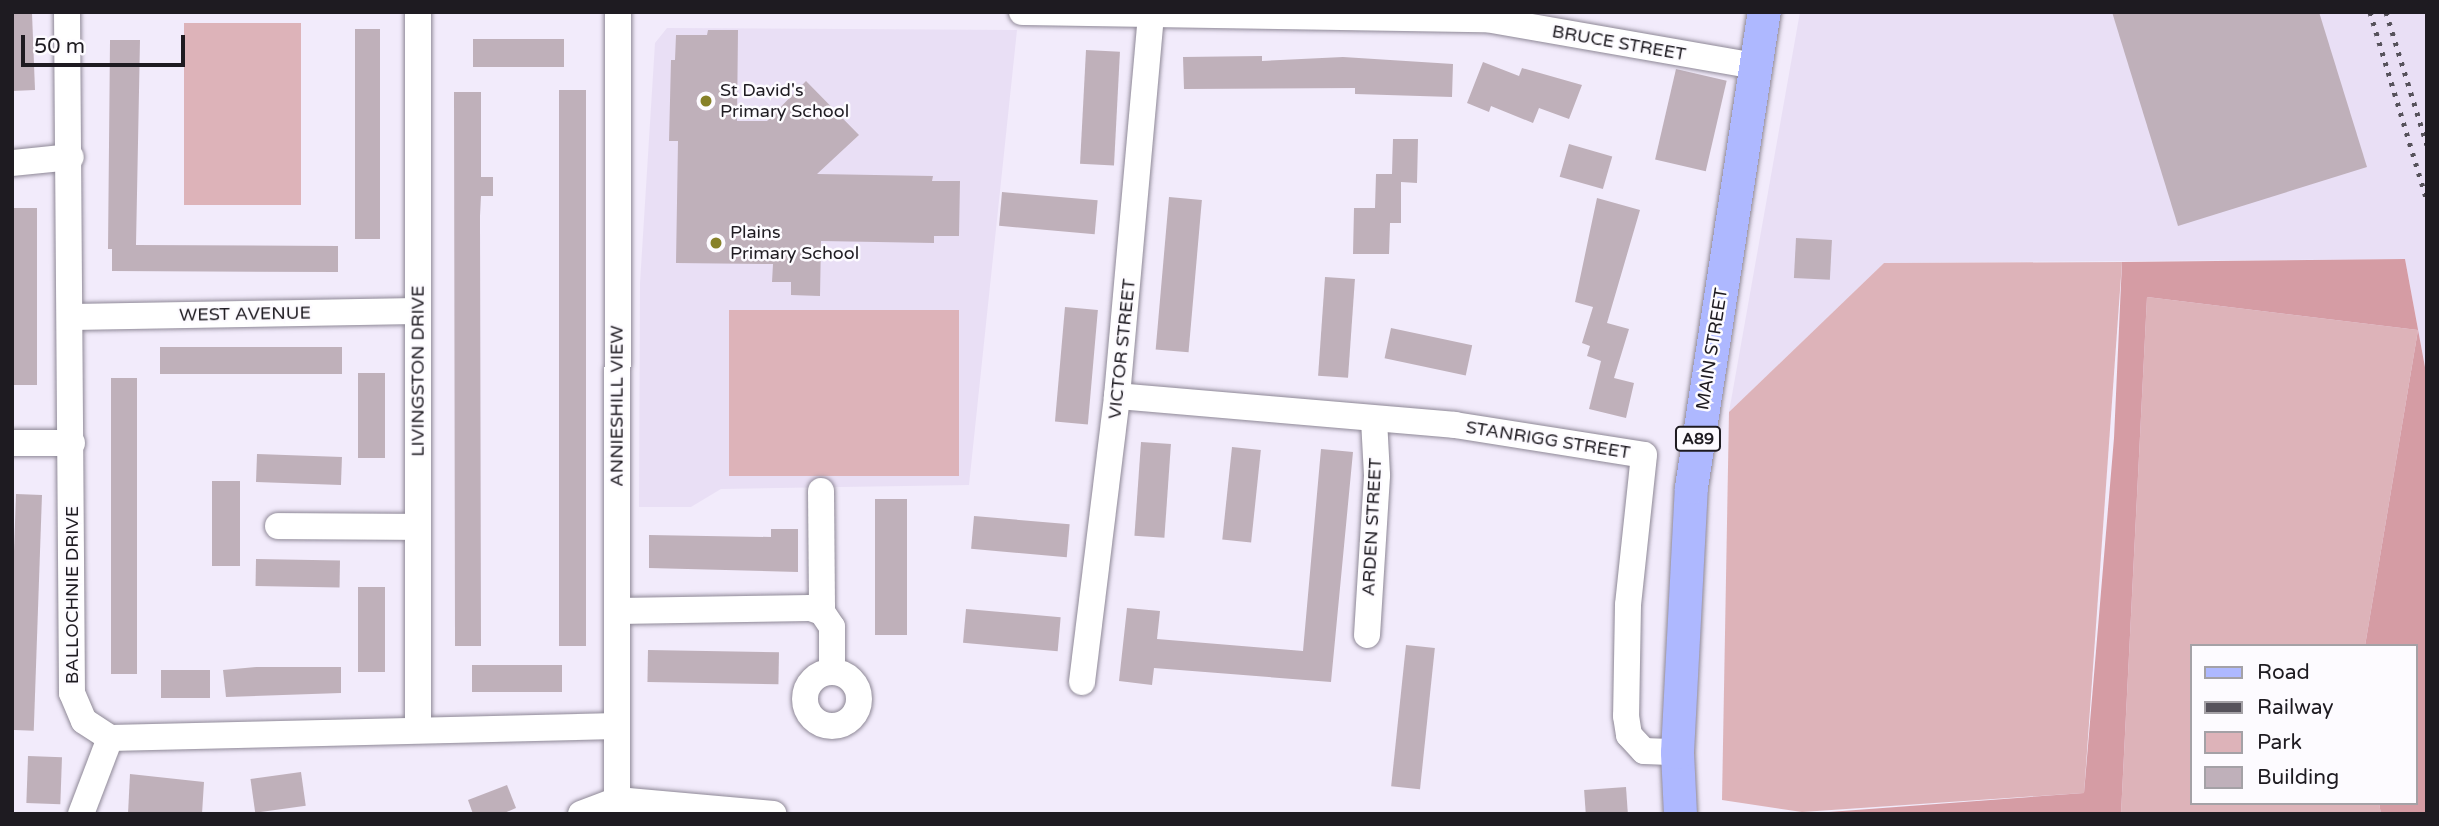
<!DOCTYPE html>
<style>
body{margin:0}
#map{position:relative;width:2439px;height:826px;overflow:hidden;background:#f2ebfb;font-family:"Varela Round",sans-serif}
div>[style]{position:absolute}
.built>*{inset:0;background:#e9dff5}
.green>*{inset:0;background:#ddb3b9;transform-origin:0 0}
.forest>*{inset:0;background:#d59ca4}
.building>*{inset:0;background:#bfb0ba;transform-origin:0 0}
.roads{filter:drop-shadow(0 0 2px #8e8896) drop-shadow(0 0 2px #8e8896)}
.minor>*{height:26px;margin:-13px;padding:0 13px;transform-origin:13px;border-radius:13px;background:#fff}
.minor>.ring{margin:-13px;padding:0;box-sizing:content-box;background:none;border:26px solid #fff;border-radius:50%}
.major>*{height:33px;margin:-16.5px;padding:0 16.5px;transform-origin:16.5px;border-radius:16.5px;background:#aeb8ff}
.rail>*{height:5px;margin-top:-2.5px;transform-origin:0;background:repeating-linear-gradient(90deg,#56525b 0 3.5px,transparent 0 10.5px)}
.dots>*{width:19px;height:19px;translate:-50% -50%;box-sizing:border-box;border:4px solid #fdfbff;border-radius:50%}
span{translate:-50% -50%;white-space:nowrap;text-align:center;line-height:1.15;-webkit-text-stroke:5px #fdfbff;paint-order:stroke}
.shield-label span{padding:2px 5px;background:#fdfbff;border:2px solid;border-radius:5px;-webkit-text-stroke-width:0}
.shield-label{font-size:16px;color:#1e1b21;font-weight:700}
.street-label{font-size:18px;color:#1e1b21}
.poi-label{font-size:18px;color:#1e1b21}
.left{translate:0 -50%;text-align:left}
.frame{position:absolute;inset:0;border:14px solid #1e1b21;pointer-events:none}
.legend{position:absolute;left:2190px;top:644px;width:228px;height:161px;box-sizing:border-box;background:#fdfbff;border:2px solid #a4a1a6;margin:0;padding:9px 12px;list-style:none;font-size:21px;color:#1e1b21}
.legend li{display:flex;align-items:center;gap:14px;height:35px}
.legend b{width:35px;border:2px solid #a4a1a6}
.scale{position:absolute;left:21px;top:35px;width:164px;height:32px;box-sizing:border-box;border:4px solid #1e1b21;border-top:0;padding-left:9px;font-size:21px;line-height:24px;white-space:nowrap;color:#1e1b21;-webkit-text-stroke:5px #fdfbff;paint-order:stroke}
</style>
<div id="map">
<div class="built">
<i style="clip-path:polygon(1800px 12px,2427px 12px,2427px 378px,2405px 259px,1884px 263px,1729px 412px)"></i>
<i style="clip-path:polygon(667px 28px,1017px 30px,969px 485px,721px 489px,691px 507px,639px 507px,640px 283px,655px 43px)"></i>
</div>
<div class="green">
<i style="left:184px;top:23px;width:117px;height:182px"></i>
<i style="clip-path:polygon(2122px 262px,2084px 793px,1802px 812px,1722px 800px,1729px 412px,1884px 263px)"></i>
<i style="clip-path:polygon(2147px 297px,2418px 330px,2365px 646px,2192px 646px,2192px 803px,2379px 803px,2381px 814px,2121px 814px)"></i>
<i style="left:729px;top:310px;width:230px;height:166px"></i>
</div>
<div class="forest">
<i style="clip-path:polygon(2405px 259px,2427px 378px,2427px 814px,2381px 814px,2379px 803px,2416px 803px,2416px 646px,2365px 646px,2418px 330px,2147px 297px,2121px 814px,1802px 814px,2084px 793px,2114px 438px,2122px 262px)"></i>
</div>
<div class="building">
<i style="clip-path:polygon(2112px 12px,2319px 12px,2367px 167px,2178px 226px)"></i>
<i style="clip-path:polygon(12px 13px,32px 13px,35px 90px,12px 91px)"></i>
<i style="left:355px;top:29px;width:25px;height:210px"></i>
<i style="clip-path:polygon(708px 30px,738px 30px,737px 121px,767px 121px,806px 81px,859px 135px,817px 174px,933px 176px,932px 181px,960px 181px,959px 236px,934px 236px,934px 243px,821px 241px,820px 296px,791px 295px,791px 282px,772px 282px,773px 264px,676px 263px,678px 141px,669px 141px,671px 60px,675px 60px,676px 35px,707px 35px)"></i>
<i style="left:564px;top:39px;width:28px;height:91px;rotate:90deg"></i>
<i style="clip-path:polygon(110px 40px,140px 40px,136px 245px,338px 246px,338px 272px,112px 271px,112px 249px,108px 249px)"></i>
<i style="left:1086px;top:50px;width:34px;height:114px;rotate:3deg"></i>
<i style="clip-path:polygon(1262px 56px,1262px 61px,1343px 57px,1453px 64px,1452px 97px,1355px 94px,1355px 88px,1184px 89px,1183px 57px)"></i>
<i style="clip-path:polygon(1483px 62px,1519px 76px,1522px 68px,1582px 85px,1569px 119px,1539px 108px,1533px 123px,1491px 106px,1489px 112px,1467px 103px)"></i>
<i style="left:1676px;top:69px;width:52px;height:93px;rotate:13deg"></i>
<i style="left:559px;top:90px;width:27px;height:556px"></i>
<i style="clip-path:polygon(454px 92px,481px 92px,481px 177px,493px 177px,493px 196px,481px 196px,480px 216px,481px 646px,455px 646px)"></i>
<i style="clip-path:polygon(1393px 139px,1418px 139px,1417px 183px,1401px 182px,1401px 223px,1390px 223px,1389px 254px,1353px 254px,1354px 208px,1375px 208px,1376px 174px,1392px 174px)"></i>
<i style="left:1569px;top:144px;width:45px;height:34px;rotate:16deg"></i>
<i style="left:1002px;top:192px;width:96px;height:34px;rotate:5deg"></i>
<i style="left:1169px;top:197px;width:33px;height:153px;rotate:5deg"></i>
<i style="clip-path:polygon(1597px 198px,1640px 210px,1607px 323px,1629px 329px,1614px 378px,1634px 383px,1626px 418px,1589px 409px,1601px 361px,1587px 356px,1590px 346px,1582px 343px,1593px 307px,1575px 302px)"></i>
<i style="left:12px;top:208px;width:25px;height:177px"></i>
<i style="left:1796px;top:238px;width:36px;height:40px;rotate:3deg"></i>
<i style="left:1325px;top:277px;width:30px;height:99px;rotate:4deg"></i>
<i style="left:1065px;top:307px;width:33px;height:115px;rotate:5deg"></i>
<i style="left:1391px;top:328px;width:83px;height:31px;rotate:12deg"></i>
<i style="left:160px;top:347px;width:182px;height:27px"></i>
<i style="left:358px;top:373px;width:27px;height:85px"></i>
<i style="left:111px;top:378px;width:26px;height:296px"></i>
<i style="left:1141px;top:442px;width:30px;height:94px;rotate:4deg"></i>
<i style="left:1232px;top:447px;width:29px;height:93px;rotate:6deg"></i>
<i style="clip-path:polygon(1321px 449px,1353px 452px,1331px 682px,1154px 668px,1152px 685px,1119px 681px,1127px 608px,1160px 611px,1157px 639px,1303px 651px)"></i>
<i style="left:257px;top:454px;width:85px;height:28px;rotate:2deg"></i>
<i style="left:212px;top:481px;width:28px;height:85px"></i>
<i style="left:16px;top:494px;width:26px;height:236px;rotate:2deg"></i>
<i style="left:875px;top:499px;width:32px;height:136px"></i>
<i style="left:974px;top:516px;width:96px;height:33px;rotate:5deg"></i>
<i style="clip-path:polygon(771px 529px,798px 529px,798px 572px,649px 568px,649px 535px,771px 537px)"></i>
<i style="left:256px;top:559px;width:84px;height:27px;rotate:1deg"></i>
<i style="left:358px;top:587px;width:27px;height:85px"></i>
<i style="left:966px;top:609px;width:95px;height:34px;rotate:5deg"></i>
<i style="left:1406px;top:645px;width:29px;height:142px;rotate:6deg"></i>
<i style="left:648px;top:650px;width:131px;height:32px;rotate:1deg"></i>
<i style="left:562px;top:665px;width:27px;height:90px;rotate:90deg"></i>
<i style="clip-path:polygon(256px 667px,341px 667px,341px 693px,226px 697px,223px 670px)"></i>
<i style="left:161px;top:670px;width:49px;height:28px"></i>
<i style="left:28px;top:756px;width:34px;height:47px;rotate:2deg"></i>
<i style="left:301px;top:772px;width:34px;height:51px;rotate:82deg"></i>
<i style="clip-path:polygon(130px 774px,204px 782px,202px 814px,128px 814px)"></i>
<i style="clip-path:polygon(507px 785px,516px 808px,502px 814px,473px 814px,468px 800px)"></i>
<i style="left:1626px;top:787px;width:27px;height:42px;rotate:86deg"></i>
</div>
<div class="roads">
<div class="minor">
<i style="left:67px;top:12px;width:681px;rotate:89.58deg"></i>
<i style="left:72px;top:693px;width:30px;rotate:67deg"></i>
<i style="left:84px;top:721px;width:31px;rotate:33deg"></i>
<i style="left:110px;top:738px;width:507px;rotate:-1.36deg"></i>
<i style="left:1022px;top:12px;width:464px;rotate:0.9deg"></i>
<i style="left:1486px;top:19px;width:272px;rotate:9.9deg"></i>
<i style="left:12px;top:163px;width:59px;rotate:-5.8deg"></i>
<i style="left:71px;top:317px;width:347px;rotate:-1deg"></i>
<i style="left:1117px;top:396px;width:339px;rotate:4.9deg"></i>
<i style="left:1455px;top:425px;width:191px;rotate:9deg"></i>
<i style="left:1644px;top:455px;width:151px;rotate:96.1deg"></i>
<i style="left:1628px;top:605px;width:111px;rotate:91deg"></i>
<i style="left:1626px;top:716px;width:19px;rotate:81deg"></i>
<i style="left:1629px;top:735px;width:22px;rotate:47deg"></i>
<i style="left:1644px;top:751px;width:33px;rotate:2deg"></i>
<i style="left:12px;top:443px;width:60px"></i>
<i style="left:821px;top:491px;width:121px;rotate:89.5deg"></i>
<i style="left:278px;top:526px;width:140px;rotate:0.4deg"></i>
<i style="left:617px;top:611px;width:193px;rotate:-0.9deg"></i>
<i style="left:810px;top:608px;width:13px;rotate:18deg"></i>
<i style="left:822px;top:612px;width:18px;rotate:56deg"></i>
<i style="left:832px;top:627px;width:45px;rotate:90deg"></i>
<i style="left:1367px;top:635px;width:160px;rotate:-86.4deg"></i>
<i style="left:1377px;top:475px;width:56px;rotate:-93.1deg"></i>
<i class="ring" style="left:805px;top:672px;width:28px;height:28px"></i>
<i style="left:1082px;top:682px;width:288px;rotate:-83deg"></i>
<i style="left:1117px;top:396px;width:386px;rotate:-84.9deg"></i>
<i style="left:418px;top:729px;width:717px;rotate:-90deg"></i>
<i style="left:617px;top:800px;width:788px;rotate:-89.93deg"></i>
<i style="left:81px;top:814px;width:81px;rotate:-69.1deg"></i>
<i style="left:581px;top:814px;width:39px;rotate:-21deg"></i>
<i style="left:617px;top:800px;width:157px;rotate:5.1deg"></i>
</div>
<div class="major">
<i style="left:1680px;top:814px;width:62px;rotate:-92.8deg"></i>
<i style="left:1677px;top:752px;width:265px;rotate:-87deg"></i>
<i style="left:1691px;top:487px;width:481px;rotate:-81.3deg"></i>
</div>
</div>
<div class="rail">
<i style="left:2370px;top:12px;width:197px;rotate:73.2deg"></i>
<i style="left:2386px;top:12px;width:139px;rotate:72.9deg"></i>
</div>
<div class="dots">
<i style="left:706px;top:101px;background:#878128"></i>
<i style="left:716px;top:243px;background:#878128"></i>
</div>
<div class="shield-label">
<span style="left:1698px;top:439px">A89</span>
</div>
<div class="street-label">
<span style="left:1619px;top:43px;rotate:10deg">BRUCE STREET</span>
<span style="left:245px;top:314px;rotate:-1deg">WEST AVENUE</span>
<span style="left:1122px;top:349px;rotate:-84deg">VICTOR STREET</span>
<span style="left:1712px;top:349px;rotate:-81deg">MAIN STREET</span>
<span style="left:418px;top:371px;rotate:-90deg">LIVINGSTON DRIVE</span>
<span style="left:617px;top:406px;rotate:-90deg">ANNIESHILL VIEW</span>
<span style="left:1548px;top:440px;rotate:9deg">STANRIGG STREET</span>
<span style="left:1372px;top:527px;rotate:-87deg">ARDEN STREET</span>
<span style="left:72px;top:595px;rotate:-90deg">BALLOCHNIE DRIVE</span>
</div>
<div class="poi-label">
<span class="left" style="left:720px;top:101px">St David's<br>Primary School</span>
<span class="left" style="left:730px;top:243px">Plains<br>Primary School</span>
</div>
<div class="frame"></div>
<ul class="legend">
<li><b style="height:9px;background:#aeb8ff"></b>Road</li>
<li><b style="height:9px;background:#56525b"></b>Railway</li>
<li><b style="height:19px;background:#ddb3b9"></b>Park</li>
<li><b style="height:19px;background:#bfb0ba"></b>Building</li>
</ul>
<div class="scale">50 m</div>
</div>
